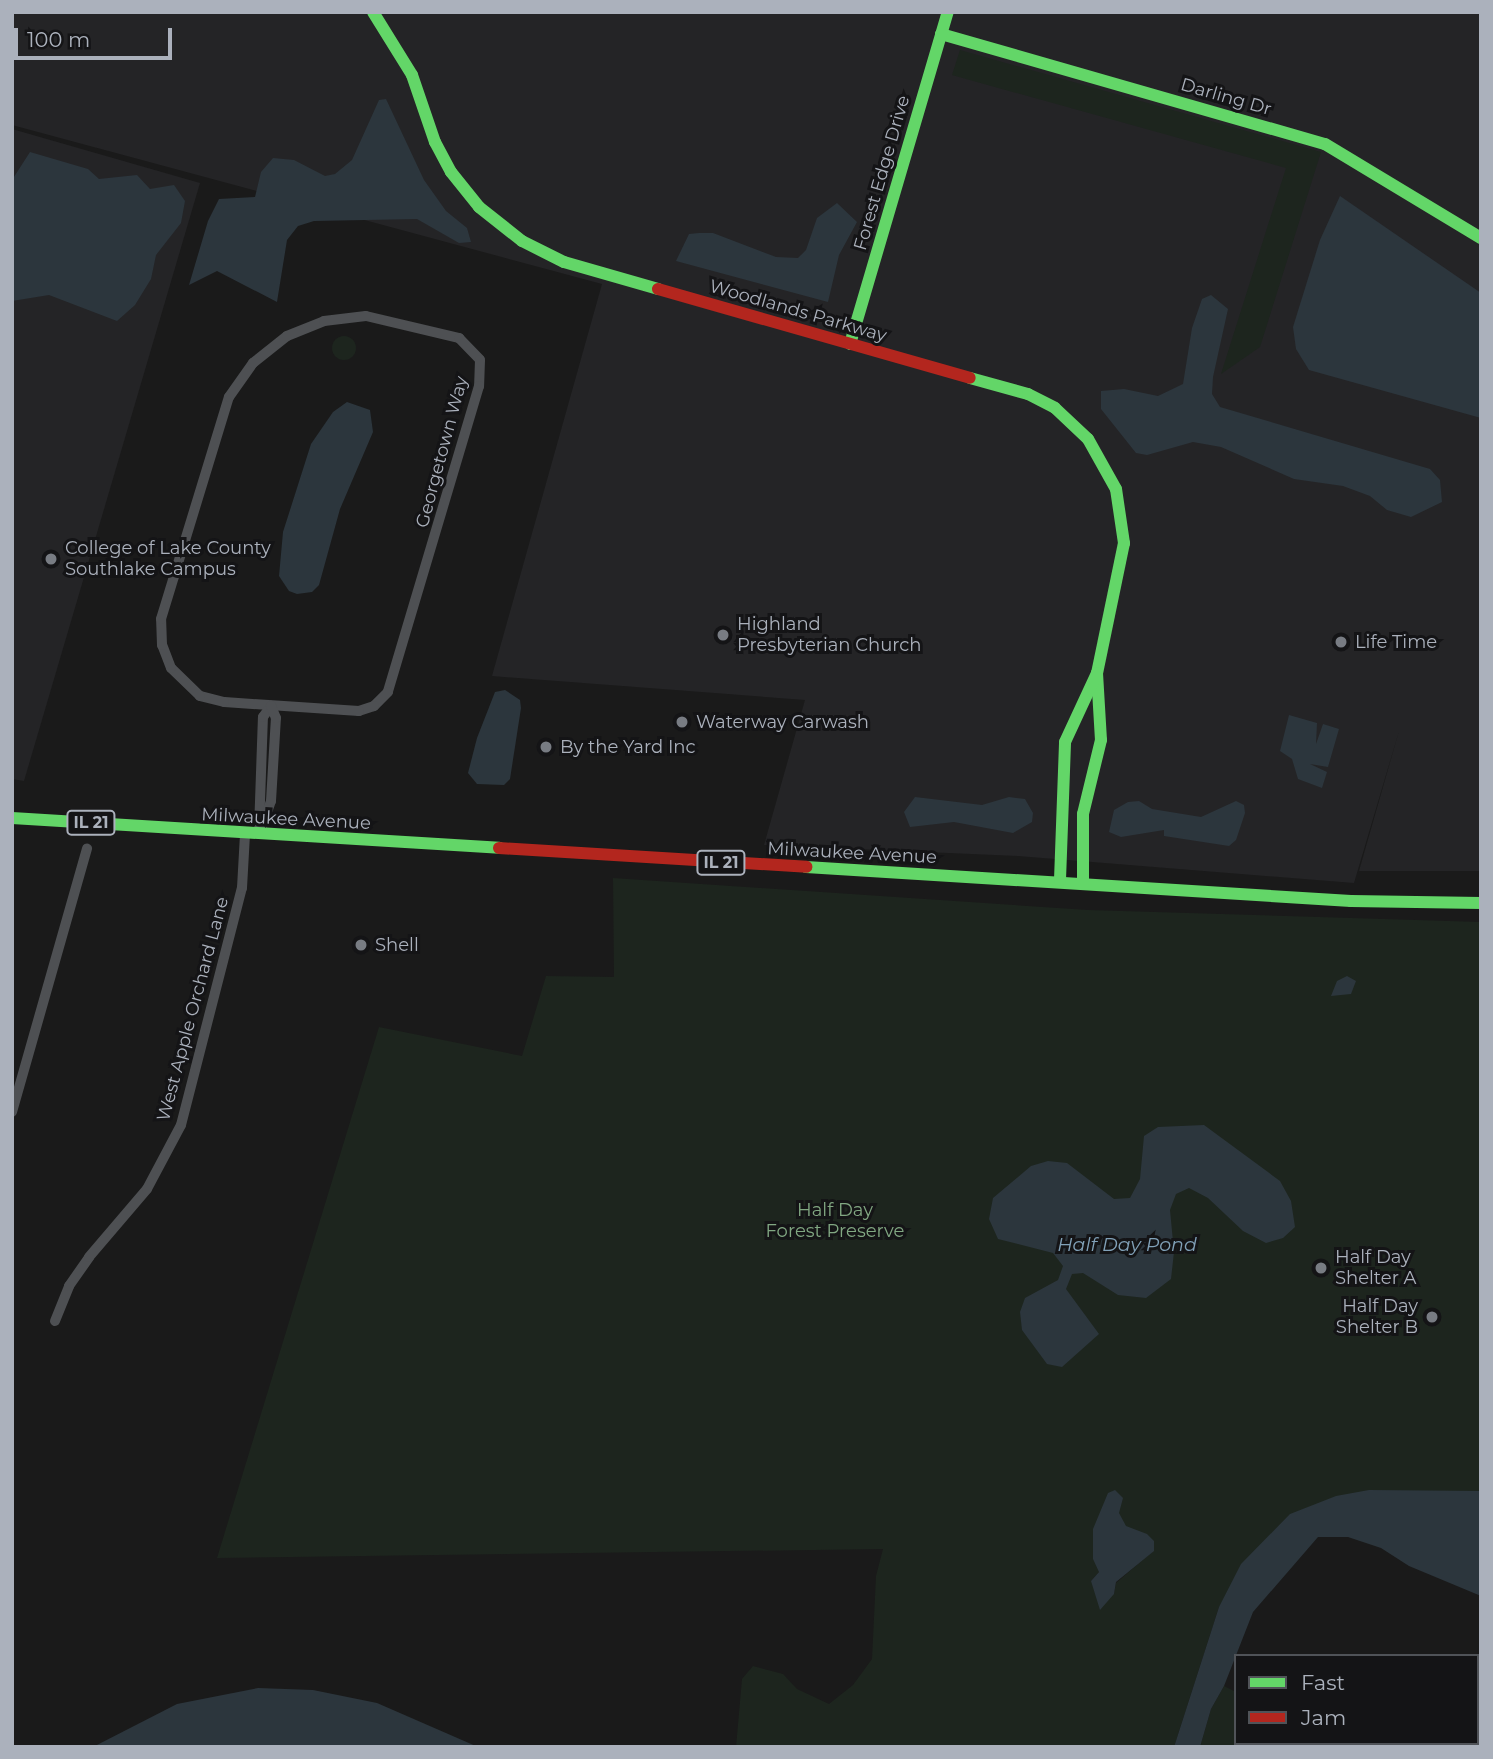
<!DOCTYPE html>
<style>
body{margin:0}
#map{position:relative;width:1493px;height:1759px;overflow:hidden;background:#1a1a1a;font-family:Montserrat,sans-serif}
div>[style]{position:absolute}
.built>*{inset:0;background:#242426}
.green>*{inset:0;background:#1d251e}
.round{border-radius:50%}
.water>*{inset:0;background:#2c363d}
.street>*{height:10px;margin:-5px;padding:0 5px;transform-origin:5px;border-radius:5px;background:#4e5053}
.fast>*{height:12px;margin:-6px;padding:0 6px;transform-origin:6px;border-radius:6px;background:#63d668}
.jam>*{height:12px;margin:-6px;padding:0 6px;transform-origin:6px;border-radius:6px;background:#b3261e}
.dots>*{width:19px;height:19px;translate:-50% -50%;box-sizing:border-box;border:4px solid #141416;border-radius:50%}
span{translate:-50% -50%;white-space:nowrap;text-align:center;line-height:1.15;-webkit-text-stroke:6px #141416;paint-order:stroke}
.shield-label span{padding:2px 5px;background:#141416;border:2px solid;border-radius:5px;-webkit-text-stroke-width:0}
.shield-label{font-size:16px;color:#abb1bc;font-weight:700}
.street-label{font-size:18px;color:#abb1bc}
.poi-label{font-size:18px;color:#abb1bc}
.left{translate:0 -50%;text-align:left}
.right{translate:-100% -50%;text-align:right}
.park-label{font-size:18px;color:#81a782}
.water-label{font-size:19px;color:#81a1b8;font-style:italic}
.frame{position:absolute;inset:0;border:14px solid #abb1bc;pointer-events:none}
.legend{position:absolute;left:1234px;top:1654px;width:245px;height:91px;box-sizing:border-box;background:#141416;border:2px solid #505358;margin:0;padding:9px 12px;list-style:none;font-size:21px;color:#abb1bc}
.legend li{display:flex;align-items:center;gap:14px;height:35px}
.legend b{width:35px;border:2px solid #505358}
.scale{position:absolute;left:14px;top:28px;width:158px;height:32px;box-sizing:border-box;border:4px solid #abb1bc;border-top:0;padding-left:9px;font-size:21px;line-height:24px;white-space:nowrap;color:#abb1bc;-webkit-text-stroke:5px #141416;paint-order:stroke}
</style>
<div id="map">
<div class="built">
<i style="clip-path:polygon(12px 12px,1481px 12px,1481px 871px,1359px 871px,1399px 731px,1354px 883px,1018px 856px,764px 845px,805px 700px,492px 676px,602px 284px,12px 125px)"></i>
<i style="clip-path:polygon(12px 129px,200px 183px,24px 781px,12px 779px)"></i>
</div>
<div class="green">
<i style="clip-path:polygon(960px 50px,1321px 152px,1260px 347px,1221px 374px,1286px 168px,952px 75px)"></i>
<i class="round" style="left:332px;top:336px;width:24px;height:24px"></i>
<i style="clip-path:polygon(evenodd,613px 878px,1088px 910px,1481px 922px,1481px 1573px,1352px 1517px,1278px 1541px,1219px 1607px,1174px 1747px,736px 1747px,742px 1679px,753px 1666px,783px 1674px,797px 1689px,829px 1704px,853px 1685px,872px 1659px,876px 1576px,883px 1549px,217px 1558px,379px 1027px,522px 1056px,546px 976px,614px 977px,613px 878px,1153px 1551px,1116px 1583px,1114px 1594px,1091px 1581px,1099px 1572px,1153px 1551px)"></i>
<i style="clip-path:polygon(1224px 1686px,1236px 1692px,1236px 1743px,1477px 1743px,1481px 1687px,1481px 1747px,1200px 1747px,1211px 1709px)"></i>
</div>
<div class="water">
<i style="clip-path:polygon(386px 99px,424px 180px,446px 211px,467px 228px,471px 242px,459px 243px,417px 219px,314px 221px,298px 226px,287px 240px,277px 302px,217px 271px,189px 285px,208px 221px,219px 199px,255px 197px,261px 172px,273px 158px,294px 160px,325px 176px,335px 174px,352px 160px,379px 100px)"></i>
<i style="clip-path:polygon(30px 152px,88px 169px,99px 179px,137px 175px,150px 189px,174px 185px,185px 201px,181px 223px,156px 255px,151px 279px,135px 305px,117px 321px,49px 295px,12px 301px,12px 180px)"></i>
<i style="clip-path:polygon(1340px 196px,1481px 293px,1481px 418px,1309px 370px,1296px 349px,1293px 327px,1320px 240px)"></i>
<i style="clip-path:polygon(837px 203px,857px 222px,839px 255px,828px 302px,676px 261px,689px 234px,699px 233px,713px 233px,776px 257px,798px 258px,806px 250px,817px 218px)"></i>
<i style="clip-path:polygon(1211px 295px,1228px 309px,1213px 377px,1212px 394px,1220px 407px,1430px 469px,1440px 480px,1442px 502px,1411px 517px,1387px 510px,1370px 496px,1343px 486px,1294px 479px,1221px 447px,1193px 442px,1147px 455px,1136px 453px,1101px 409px,1101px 391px,1124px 389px,1158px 396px,1183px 384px,1192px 328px,1202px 299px)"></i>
<i style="clip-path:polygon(347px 402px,370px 410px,373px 432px,340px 509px,319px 585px,312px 592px,297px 594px,289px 591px,279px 576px,283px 532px,311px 444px,333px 412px)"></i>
<i style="clip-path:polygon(505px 690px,520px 700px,521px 708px,510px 779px,504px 785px,477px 784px,468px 773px,477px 738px,495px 692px)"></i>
<i style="clip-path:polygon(1289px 715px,1317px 723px,1316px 744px,1323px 724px,1339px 729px,1328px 767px,1310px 764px,1327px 772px,1322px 788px,1298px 779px,1292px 759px,1280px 751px)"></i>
<i style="clip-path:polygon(915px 797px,982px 805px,1009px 797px,1025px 799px,1033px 813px,1032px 822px,1013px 833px,954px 822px,910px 827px,904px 812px)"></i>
<i style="clip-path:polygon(1139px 801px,1152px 809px,1201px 817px,1236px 801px,1244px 805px,1245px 813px,1236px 840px,1229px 846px,1164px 836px,1164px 830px,1121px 837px,1109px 832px,1114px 810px,1128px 802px)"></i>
<i style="clip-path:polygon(1347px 976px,1356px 981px,1351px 994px,1331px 996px,1337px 981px)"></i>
<i style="clip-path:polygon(1204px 1125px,1280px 1181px,1291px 1201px,1295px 1227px,1283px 1238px,1266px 1243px,1243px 1231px,1208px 1198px,1189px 1188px,1176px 1194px,1170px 1210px,1174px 1252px,1171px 1279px,1146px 1298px,1118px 1295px,1083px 1273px,1072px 1274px,1066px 1289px,1099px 1334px,1062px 1367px,1047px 1364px,1022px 1330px,1020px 1312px,1025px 1298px,1058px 1280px,1063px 1266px,1053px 1253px,998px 1239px,989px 1219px,993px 1198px,1031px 1166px,1048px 1161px,1067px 1163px,1114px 1199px,1130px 1198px,1140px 1179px,1144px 1136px,1158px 1127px)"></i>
<i style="clip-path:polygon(1115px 1490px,1123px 1498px,1119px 1513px,1126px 1526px,1147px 1534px,1154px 1541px,1154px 1551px,1116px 1582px,1114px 1594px,1100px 1610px,1091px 1581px,1099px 1572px,1093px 1559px,1093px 1529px,1108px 1493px)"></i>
<i style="clip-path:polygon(1369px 1490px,1481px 1491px,1481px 1596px,1409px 1566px,1381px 1548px,1348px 1537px,1318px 1537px,1253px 1612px,1224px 1686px,1211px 1709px,1200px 1747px,1174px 1747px,1219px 1607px,1241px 1564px,1290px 1514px,1336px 1496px)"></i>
<i style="clip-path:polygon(258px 1688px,313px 1690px,377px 1703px,478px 1747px,93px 1747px,177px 1704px)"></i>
</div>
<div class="street">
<i style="left:366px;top:316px;width:96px;rotate:13.3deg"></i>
<i style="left:459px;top:338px;width:30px;rotate:46deg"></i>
<i style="left:480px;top:360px;width:26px;rotate:92deg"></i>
<i style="left:479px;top:386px;width:319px;rotate:106.6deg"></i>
<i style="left:388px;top:692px;width:20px;rotate:135deg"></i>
<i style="left:374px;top:706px;width:16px;rotate:162deg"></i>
<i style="left:359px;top:711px;width:135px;rotate:-176.2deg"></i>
<i style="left:224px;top:702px;width:25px;rotate:-166deg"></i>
<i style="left:200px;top:696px;width:40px;rotate:-136deg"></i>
<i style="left:171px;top:668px;width:25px;rotate:-111deg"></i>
<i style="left:162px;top:645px;width:26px;rotate:-92deg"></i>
<i style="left:161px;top:619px;width:232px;rotate:-73deg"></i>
<i style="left:229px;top:397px;width:42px;rotate:-54.8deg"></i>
<i style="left:253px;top:363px;width:43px;rotate:-38.5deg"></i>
<i style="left:287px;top:336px;width:40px;rotate:-22deg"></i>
<i style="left:324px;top:321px;width:42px;rotate:-6.8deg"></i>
<i style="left:259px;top:830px;width:113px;rotate:-88deg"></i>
<i style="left:263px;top:717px;width:14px;rotate:-54deg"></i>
<i style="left:259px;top:834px;width:35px;rotate:-70deg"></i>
<i style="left:271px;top:801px;width:83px;rotate:-86.6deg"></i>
<i style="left:276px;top:718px;width:13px;rotate:-113deg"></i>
<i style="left:12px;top:1112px;width:274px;rotate:-74.1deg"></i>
<i style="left:55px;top:1321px;width:38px;rotate:-68deg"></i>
<i style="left:69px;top:1286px;width:35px;rotate:-55deg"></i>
<i style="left:89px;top:1257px;width:89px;rotate:-49.5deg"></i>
<i style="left:147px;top:1189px;width:72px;rotate:-62deg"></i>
<i style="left:181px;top:1125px;width:245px;rotate:-75.6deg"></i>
<i style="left:242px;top:888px;width:53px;rotate:-86.8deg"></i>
</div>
<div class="fast">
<i style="left:373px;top:12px;width:74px;rotate:58.2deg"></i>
<i style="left:412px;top:75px;width:71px;rotate:71.1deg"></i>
<i style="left:435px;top:142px;width:34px;rotate:62deg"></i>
<i style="left:451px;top:172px;width:45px;rotate:51.3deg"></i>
<i style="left:479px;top:207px;width:55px;rotate:38.3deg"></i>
<i style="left:522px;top:241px;width:47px;rotate:26.6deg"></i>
<i style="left:564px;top:262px;width:98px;rotate:16deg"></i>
<i style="left:941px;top:34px;width:399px;rotate:16deg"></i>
<i style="left:1325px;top:144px;width:182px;rotate:31.1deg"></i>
<i style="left:850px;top:344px;width:346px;rotate:-73.6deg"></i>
<i style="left:970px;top:378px;width:60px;rotate:15.4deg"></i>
<i style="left:1028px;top:394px;width:30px;rotate:27deg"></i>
<i style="left:1055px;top:408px;width:45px;rotate:43.2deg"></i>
<i style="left:1088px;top:439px;width:57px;rotate:60.8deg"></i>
<i style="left:1116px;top:489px;width:55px;rotate:81.6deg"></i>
<i style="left:1124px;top:543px;width:133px;rotate:101.7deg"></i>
<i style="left:1097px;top:673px;width:67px;rotate:86.6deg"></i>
<i style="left:1101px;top:740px;width:76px;rotate:103.7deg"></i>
<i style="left:1083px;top:814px;width:67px;rotate:90deg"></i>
<i style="left:12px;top:818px;width:488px;rotate:3.5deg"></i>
<i style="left:806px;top:867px;width:546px;rotate:3.57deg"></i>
<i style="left:1351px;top:901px;width:130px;rotate:0.9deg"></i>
<i style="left:1060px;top:880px;width:138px;rotate:-87.9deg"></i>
<i style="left:1065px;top:742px;width:76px;rotate:-65.1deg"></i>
</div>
<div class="jam">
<i style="left:658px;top:289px;width:324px;rotate:15.9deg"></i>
<i style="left:499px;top:848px;width:308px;rotate:3.5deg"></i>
</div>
<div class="dots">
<i style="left:51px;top:559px;background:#787c83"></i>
<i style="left:723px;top:635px;background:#787c83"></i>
<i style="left:1341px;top:642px;background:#787c83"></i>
<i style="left:682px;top:722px;background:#787c83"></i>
<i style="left:546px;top:747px;background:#787c83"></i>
<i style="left:361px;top:945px;background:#787c83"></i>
<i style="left:1321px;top:1268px;background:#787c83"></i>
<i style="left:1432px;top:1317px;background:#787c83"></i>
</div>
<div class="shield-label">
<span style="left:91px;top:823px">IL 21</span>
<span style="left:721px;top:863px">IL 21</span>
</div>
<div class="street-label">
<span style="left:1226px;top:97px;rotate:16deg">Darling Dr</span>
<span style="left:882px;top:173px;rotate:-74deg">Forest Edge Drive</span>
<span style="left:798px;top:311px;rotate:16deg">Woodlands Parkway</span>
<span style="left:442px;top:452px;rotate:-75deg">Georgetown Way</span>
<span style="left:286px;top:819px;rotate:3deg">Milwaukee Avenue</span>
<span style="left:852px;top:853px;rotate:3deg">Milwaukee Avenue</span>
<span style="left:193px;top:1009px;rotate:-75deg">West Apple Orchard Lane</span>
</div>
<div class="poi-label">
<span class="left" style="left:65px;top:559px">College of Lake County<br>Southlake Campus</span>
<span class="left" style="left:737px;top:635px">Highland<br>Presbyterian Church</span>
<span class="left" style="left:1355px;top:642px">Life Time</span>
<span class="left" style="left:696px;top:722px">Waterway Carwash</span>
<span class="left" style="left:560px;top:747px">By the Yard Inc</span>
<span class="left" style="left:375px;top:945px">Shell</span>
<span class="left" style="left:1335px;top:1268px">Half Day<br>Shelter A</span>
<span class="right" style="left:1418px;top:1317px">Half Day<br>Shelter B</span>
</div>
<div class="park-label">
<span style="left:835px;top:1221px">Half Day<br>Forest Preserve</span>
</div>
<div class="water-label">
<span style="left:1127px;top:1245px">Half Day Pond</span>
</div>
<div class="frame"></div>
<ul class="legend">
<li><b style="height:9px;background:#63d668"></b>Fast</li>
<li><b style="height:9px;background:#b3261e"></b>Jam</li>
</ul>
<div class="scale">100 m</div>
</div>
